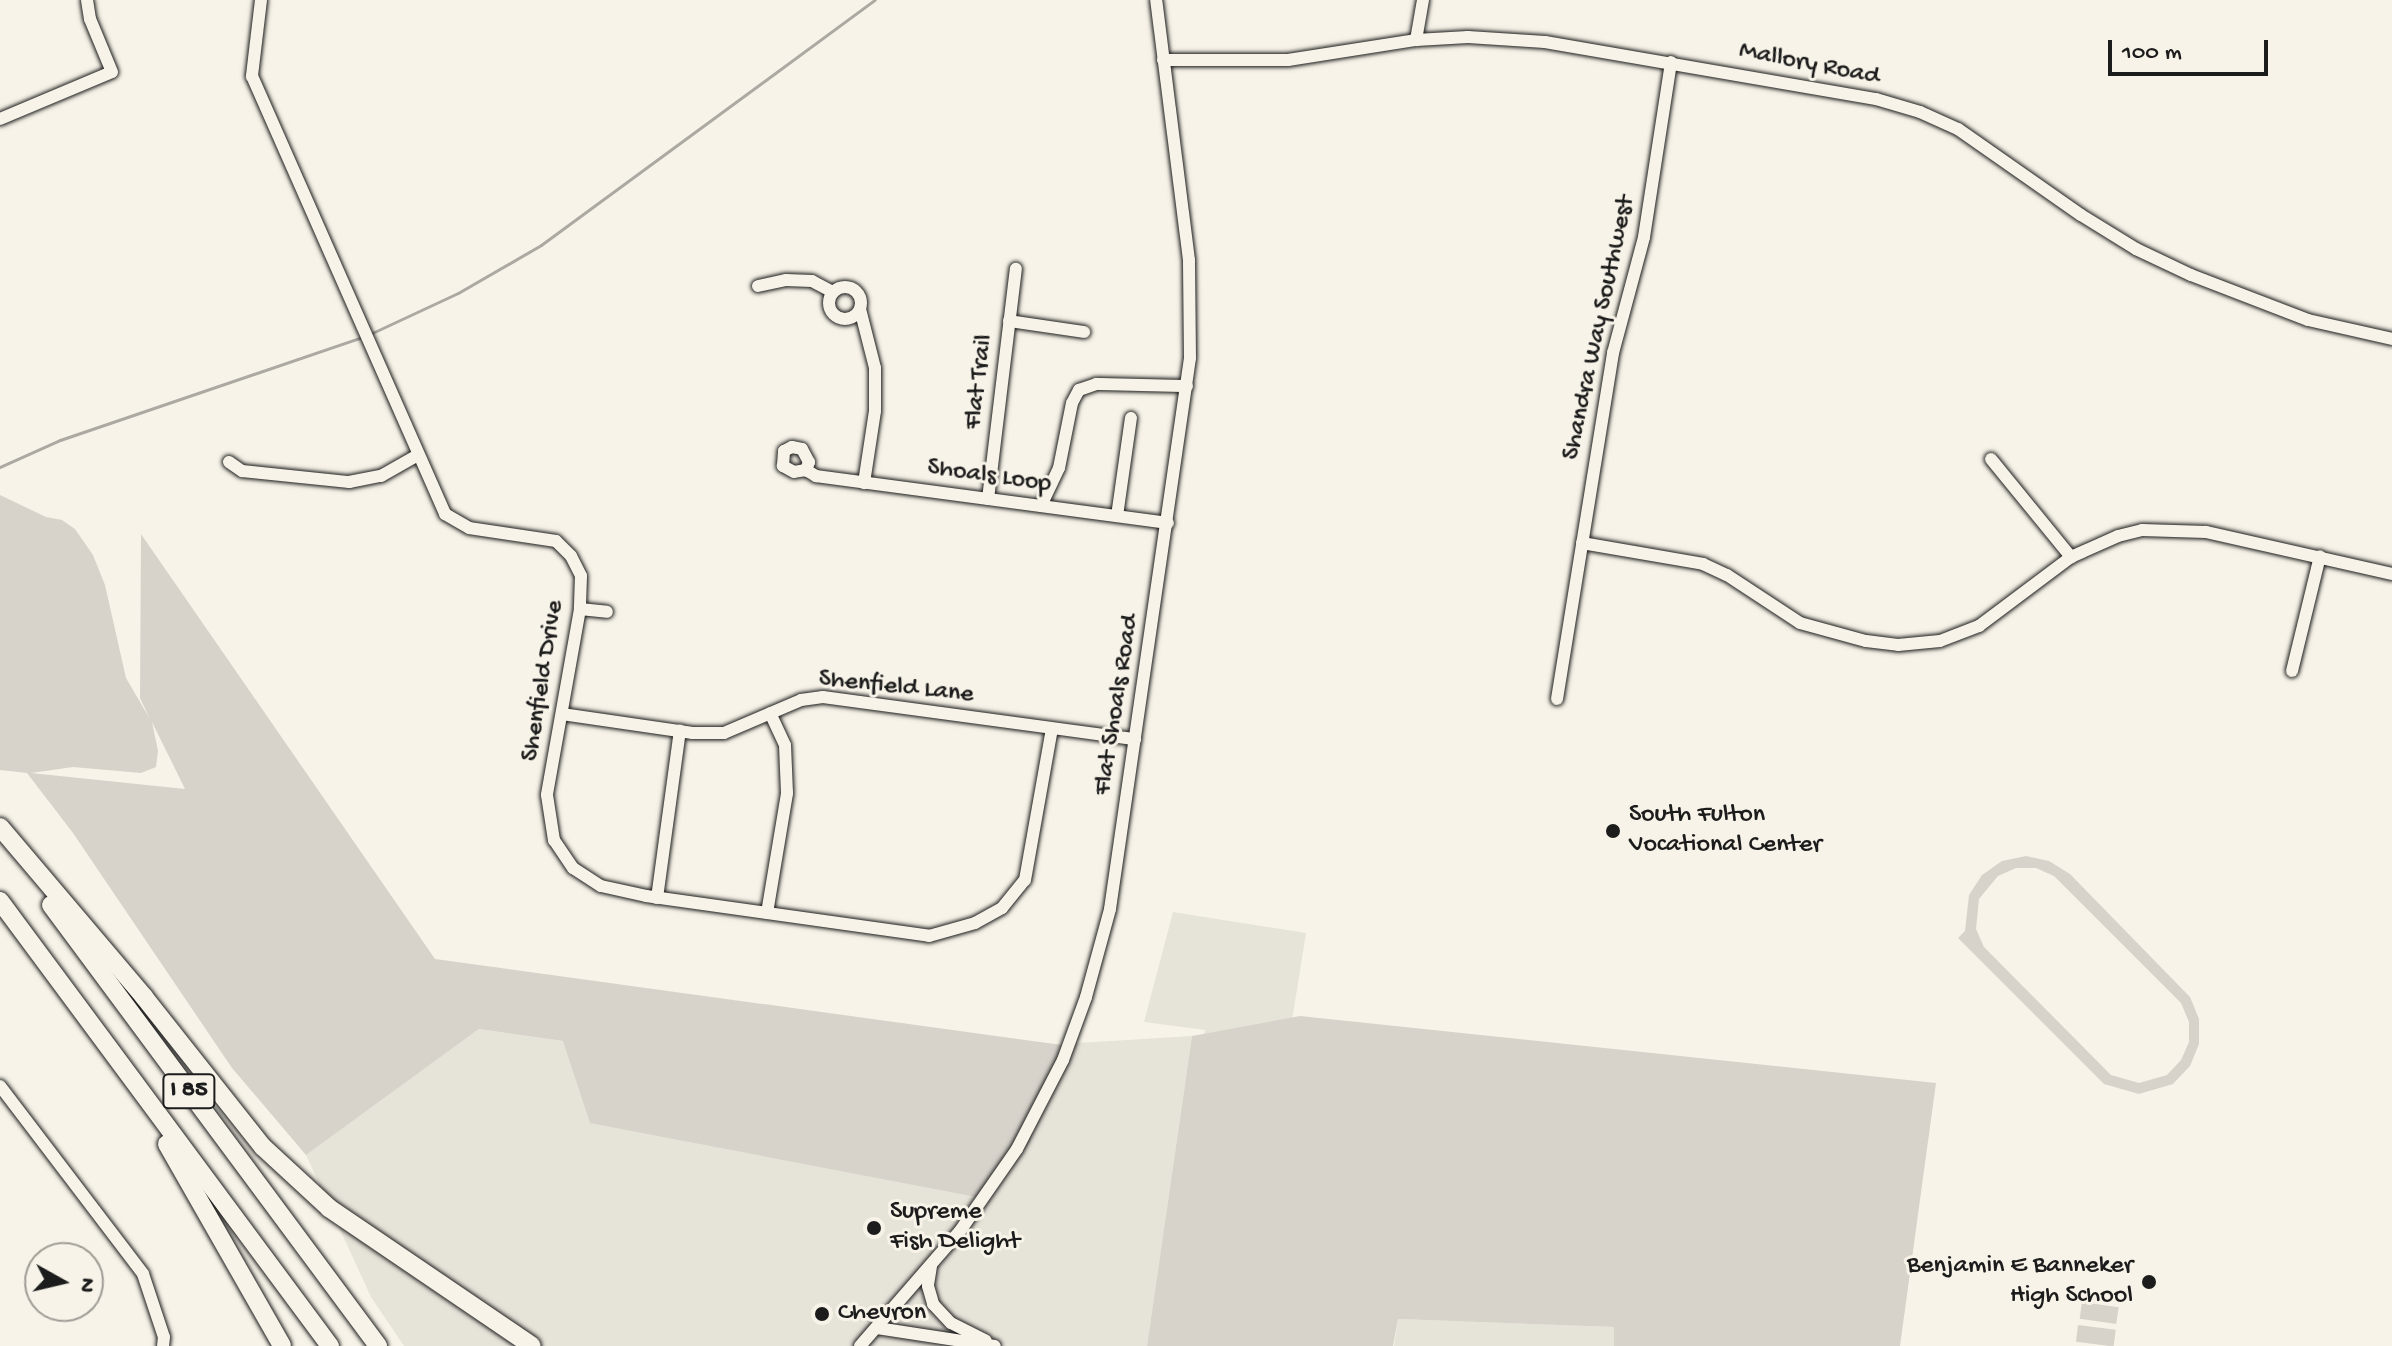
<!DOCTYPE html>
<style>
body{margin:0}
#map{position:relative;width:2392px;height:1346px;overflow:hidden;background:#f7f3e8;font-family:"Gochi Hand",sans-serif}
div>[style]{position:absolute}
.built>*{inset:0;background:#e6e3d9}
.green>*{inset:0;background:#d7d3cb;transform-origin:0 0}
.stream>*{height:3px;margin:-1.5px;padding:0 1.5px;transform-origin:1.5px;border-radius:1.5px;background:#aca9a2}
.roads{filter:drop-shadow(0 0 2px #1c1c1c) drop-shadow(0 0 2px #1c1c1c)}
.minor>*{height:12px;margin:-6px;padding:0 6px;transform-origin:6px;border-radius:6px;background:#f7f3e8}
.minor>.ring{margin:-6px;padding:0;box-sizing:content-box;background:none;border:12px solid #f7f3e8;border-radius:50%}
.highway>*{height:18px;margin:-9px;padding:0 9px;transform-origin:9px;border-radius:9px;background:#f7f3e8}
.dots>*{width:22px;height:22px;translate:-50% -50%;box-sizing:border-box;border:4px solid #f7f3e8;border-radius:50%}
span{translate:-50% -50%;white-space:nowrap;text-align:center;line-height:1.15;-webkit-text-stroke:6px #f7f3e8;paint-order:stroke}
.shield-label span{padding:2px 6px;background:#f7f3e8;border:2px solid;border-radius:6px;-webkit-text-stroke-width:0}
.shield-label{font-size:24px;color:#1c1c1c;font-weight:700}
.street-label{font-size:26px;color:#1c1c1c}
.poi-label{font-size:26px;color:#1c1c1c}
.left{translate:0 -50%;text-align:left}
.right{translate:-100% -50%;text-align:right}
.north{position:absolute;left:24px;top:1242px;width:80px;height:80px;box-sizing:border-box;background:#f7f3e8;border:2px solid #9f9d96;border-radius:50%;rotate:98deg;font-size:22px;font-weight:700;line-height:32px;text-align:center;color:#1c1c1c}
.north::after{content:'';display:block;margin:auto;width:28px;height:36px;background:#1c1c1c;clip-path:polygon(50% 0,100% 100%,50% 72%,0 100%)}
.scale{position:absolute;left:2108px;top:40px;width:160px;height:36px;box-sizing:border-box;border:4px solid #1c1c1c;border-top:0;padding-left:10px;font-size:24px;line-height:28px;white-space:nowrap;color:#1c1c1c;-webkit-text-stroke:6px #f7f3e8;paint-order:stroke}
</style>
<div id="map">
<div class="built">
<i style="clip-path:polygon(1173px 912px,1306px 933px,1269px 1165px,1182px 1154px,1205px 1030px,1144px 1022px)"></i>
<i style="clip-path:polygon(479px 1029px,563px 1041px,1030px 1142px,1062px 1044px,1192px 1036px,1147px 1346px,404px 1346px,371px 1297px,306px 1155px)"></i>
<i style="clip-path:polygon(1398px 1319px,1615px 1327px,1614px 1346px,1394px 1346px)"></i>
</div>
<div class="green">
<i style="clip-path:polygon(evenodd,0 495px,46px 517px,62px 520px,75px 529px,93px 555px,105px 585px,126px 678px,150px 719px,140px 698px,141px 534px,435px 959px,1062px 1045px,1030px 1142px,987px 1199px,590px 1123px,563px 1041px,479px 1029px,306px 1155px,232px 1068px,73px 833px,27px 773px,0 770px,0 495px,152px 722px,185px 789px,31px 773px,73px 767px,141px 773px,156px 767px,158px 751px,152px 722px)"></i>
<i style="clip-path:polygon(evenodd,2026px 856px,2049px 861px,2070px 874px,2190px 997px,2199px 1019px,2199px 1044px,2190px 1066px,2173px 1084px,2139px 1094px,2104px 1084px,1958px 938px,1965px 931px,1969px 895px,1982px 875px,2002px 861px,2026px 856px,2016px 868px,2036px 868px,2054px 876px,2181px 1003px,2189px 1022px,2189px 1042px,2181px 1060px,2167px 1075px,2139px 1083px,2111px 1075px,1984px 947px,1976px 929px,1979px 899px,1998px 876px,2016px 868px)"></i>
<i style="clip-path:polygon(1300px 1016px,1936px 1083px,1900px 1346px,1614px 1346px,1614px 1327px,1398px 1319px,1393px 1346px,1147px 1346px,1192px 1036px)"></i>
<i style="left:2082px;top:1302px;width:37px;height:17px;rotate:8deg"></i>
<i style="left:2078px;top:1325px;width:38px;height:17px;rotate:7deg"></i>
</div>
<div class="stream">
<i style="left:370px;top:334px;width:97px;rotate:-25deg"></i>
<i style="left:458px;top:293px;width:96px;rotate:-30deg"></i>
<i style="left:541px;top:245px;width:414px;rotate:-36.3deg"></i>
<i style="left:0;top:467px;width:66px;rotate:-24.2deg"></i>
<i style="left:60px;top:440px;width:319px;rotate:-18.8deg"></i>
</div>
<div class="roads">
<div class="minor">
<i style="left:261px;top:0;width:77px;rotate:96.8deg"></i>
<i style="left:252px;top:76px;width:479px;rotate:66.2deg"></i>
<i style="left:445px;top:514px;width:28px;rotate:30deg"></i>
<i style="left:469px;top:528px;width:88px;rotate:8.5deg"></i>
<i style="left:556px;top:541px;width:21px;rotate:45deg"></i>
<i style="left:571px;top:556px;width:22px;rotate:63deg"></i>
<i style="left:581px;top:576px;width:33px;rotate:92deg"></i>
<i style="left:580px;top:609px;width:189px;rotate:100.1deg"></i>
<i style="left:547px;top:795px;width:46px;rotate:81.2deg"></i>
<i style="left:554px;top:840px;width:34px;rotate:56deg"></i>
<i style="left:573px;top:868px;width:33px;rotate:33deg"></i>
<i style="left:601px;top:886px;width:46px;rotate:12.5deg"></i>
<i style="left:646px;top:896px;width:286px;rotate:8deg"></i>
<i style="left:929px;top:936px;width:48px;rotate:-15.8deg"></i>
<i style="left:975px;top:923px;width:31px;rotate:-29deg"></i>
<i style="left:1002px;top:908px;width:36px;rotate:-51deg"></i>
<i style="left:1025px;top:880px;width:153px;rotate:-79.9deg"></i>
<i style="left:1416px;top:40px;width:41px;rotate:-80.1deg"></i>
<i style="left:1163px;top:60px;width:125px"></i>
<i style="left:1288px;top:60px;width:130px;rotate:-8.9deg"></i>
<i style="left:1416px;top:40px;width:52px;rotate:-3.3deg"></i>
<i style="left:1468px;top:37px;width:77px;rotate:3.7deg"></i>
<i style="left:1545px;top:42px;width:336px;rotate:9.8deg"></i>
<i style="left:1876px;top:99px;width:46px;rotate:16.5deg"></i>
<i style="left:1920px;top:112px;width:42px;rotate:24.1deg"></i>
<i style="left:1958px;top:129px;width:150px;rotate:35deg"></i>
<i style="left:2081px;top:215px;width:65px;rotate:31.7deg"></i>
<i style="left:2136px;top:249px;width:61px;rotate:25.3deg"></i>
<i style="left:2191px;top:275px;width:125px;rotate:21deg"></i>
<i style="left:2308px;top:320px;width:86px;rotate:12.7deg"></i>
<i style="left:0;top:119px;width:121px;rotate:-22.8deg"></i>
<i style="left:112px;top:72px;width:57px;rotate:-112.5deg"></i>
<i style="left:90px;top:19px;width:19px;rotate:-99deg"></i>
<i style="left:758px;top:286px;width:29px;rotate:-12deg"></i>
<i style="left:786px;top:280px;width:26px;rotate:2deg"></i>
<i style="left:812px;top:281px;width:24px;rotate:28deg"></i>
<i class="ring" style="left:829px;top:287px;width:20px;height:20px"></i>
<i style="left:860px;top:309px;width:61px;rotate:75.7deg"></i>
<i style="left:875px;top:368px;width:43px;rotate:90deg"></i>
<i style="left:875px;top:411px;width:73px;rotate:98.7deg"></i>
<i style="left:1009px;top:321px;width:76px;rotate:8.3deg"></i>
<i style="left:1991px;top:459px;width:127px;rotate:50.8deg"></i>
<i style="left:229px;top:462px;width:16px;rotate:35deg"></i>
<i style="left:242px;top:471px;width:108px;rotate:5.9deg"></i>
<i style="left:349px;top:482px;width:33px;rotate:-11deg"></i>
<i style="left:381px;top:476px;width:43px;rotate:-29.6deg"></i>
<i style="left:806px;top:470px;width:12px;rotate:171deg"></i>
<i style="left:794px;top:472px;width:13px;rotate:-151deg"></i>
<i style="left:783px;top:466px;width:15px;rotate:-86deg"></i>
<i style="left:784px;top:451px;width:9px;rotate:-27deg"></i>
<i style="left:792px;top:447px;width:10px;rotate:11deg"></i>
<i style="left:802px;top:449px;width:15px;rotate:62deg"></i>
<i style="left:809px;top:462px;width:9px;rotate:111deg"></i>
<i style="left:806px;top:470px;width:12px;rotate:31deg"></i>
<i style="left:816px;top:476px;width:355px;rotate:7.6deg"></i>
<i style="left:988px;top:499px;width:232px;rotate:-83.1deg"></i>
<i style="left:1041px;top:506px;width:42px;rotate:-64.7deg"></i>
<i style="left:1059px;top:468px;width:66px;rotate:-78.7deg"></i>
<i style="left:1072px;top:403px;width:15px;rotate:-62deg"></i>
<i style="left:1079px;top:390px;width:18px;rotate:-19deg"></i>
<i style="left:1096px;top:384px;width:91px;rotate:1.3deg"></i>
<i style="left:1117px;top:516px;width:99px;rotate:-81.9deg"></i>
<i style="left:1582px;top:543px;width:123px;rotate:9.8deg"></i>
<i style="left:1703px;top:564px;width:26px;rotate:25deg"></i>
<i style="left:1727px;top:575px;width:87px;rotate:33.3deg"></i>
<i style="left:1800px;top:623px;width:68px;rotate:15.3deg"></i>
<i style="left:1866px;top:641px;width:32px;rotate:7deg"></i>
<i style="left:1898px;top:645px;width:42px;rotate:-5.4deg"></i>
<i style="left:1940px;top:641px;width:42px;rotate:-21deg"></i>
<i style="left:1979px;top:626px;width:115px;rotate:-36.9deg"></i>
<i style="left:2071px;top:557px;width:51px;rotate:-24.1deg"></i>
<i style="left:2118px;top:536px;width:25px;rotate:-14deg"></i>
<i style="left:2142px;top:530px;width:64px;rotate:1.8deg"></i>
<i style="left:2206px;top:532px;width:191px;rotate:12.7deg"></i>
<i style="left:580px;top:609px;width:27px;rotate:6deg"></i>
<i style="left:2292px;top:671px;width:118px;rotate:-76.3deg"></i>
<i style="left:1557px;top:699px;width:351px;rotate:-80.8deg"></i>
<i style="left:1613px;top:353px;width:120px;rotate:-75deg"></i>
<i style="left:1644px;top:237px;width:177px;rotate:-81.2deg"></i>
<i style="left:562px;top:714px;width:132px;rotate:8.3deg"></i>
<i style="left:693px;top:733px;width:31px"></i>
<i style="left:724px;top:733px;width:84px;rotate:-23.2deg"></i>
<i style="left:801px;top:700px;width:22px;rotate:-8deg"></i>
<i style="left:823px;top:697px;width:315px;rotate:7.7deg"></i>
<i style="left:657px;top:898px;width:169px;rotate:-82.2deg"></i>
<i style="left:767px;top:913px;width:122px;rotate:-80.5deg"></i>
<i style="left:787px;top:793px;width:48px;rotate:-92.4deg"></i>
<i style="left:785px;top:745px;width:35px;rotate:-115deg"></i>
<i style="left:0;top:1086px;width:236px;rotate:52.7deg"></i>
<i style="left:143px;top:1274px;width:66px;rotate:71.6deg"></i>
<i style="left:164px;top:1337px;width:9px;rotate:96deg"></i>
<i style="left:931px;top:1266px;width:20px;rotate:99deg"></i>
<i style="left:928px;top:1286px;width:19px;rotate:74deg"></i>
<i style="left:933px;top:1304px;width:26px;rotate:47deg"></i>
<i style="left:951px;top:1323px;width:39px;rotate:27deg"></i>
<i style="left:877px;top:1328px;width:119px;rotate:8.7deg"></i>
<i style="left:860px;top:1346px;width:152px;rotate:-49deg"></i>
<i style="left:960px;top:1231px;width:100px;rotate:-55.2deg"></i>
<i style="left:1017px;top:1149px;width:100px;rotate:-62.7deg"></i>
<i style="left:1063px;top:1060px;width:67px;rotate:-69.9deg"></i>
<i style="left:1086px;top:997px;width:91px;rotate:-74.7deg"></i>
<i style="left:1110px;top:909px;width:557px;rotate:-81.74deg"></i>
<i style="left:1190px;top:358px;width:98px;rotate:-90.6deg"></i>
<i style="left:1189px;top:260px;width:262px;rotate:-97.2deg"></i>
</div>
<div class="highway">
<i style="left:0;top:827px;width:223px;rotate:49.7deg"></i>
<i style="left:144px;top:997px;width:191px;rotate:51.6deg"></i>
<i style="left:263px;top:1147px;width:90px;rotate:42.7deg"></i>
<i style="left:329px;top:1208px;width:245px;rotate:34.2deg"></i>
<i style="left:0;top:901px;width:554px;rotate:53.44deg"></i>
<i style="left:51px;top:905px;width:549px;rotate:53.44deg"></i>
<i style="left:167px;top:1144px;width:232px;rotate:60.3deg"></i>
</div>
</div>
<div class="dots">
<i style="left:1613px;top:831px;background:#1c1c1c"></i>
<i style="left:874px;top:1228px;background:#1c1c1c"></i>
<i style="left:2149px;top:1282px;background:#1c1c1c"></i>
<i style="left:822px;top:1314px;background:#1c1c1c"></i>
</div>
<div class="shield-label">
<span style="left:189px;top:1091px">I 85</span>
</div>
<div class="street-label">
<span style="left:1809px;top:65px;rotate:11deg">Mallory Road</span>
<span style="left:1600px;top:328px;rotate:-78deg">Shandra Way Southwest</span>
<span style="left:980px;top:382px;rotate:-83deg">Flat Trail</span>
<span style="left:989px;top:477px;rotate:8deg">Shoals Loop</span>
<span style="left:544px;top:681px;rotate:-81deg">Shenfield Drive</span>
<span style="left:896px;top:688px;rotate:6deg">Shenfield Lane</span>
<span style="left:1118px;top:705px;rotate:-81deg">Flat Shoals Road</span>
</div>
<div class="poi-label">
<span class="left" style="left:1629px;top:831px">South Fulton<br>Vocational Center</span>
<span class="left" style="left:890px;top:1228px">Supreme<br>Fish Delight</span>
<span class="right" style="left:2133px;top:1282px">Benjamin E Banneker<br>High School</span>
<span class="left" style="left:838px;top:1314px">Chevron</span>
</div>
<div class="north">N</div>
<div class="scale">100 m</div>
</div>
